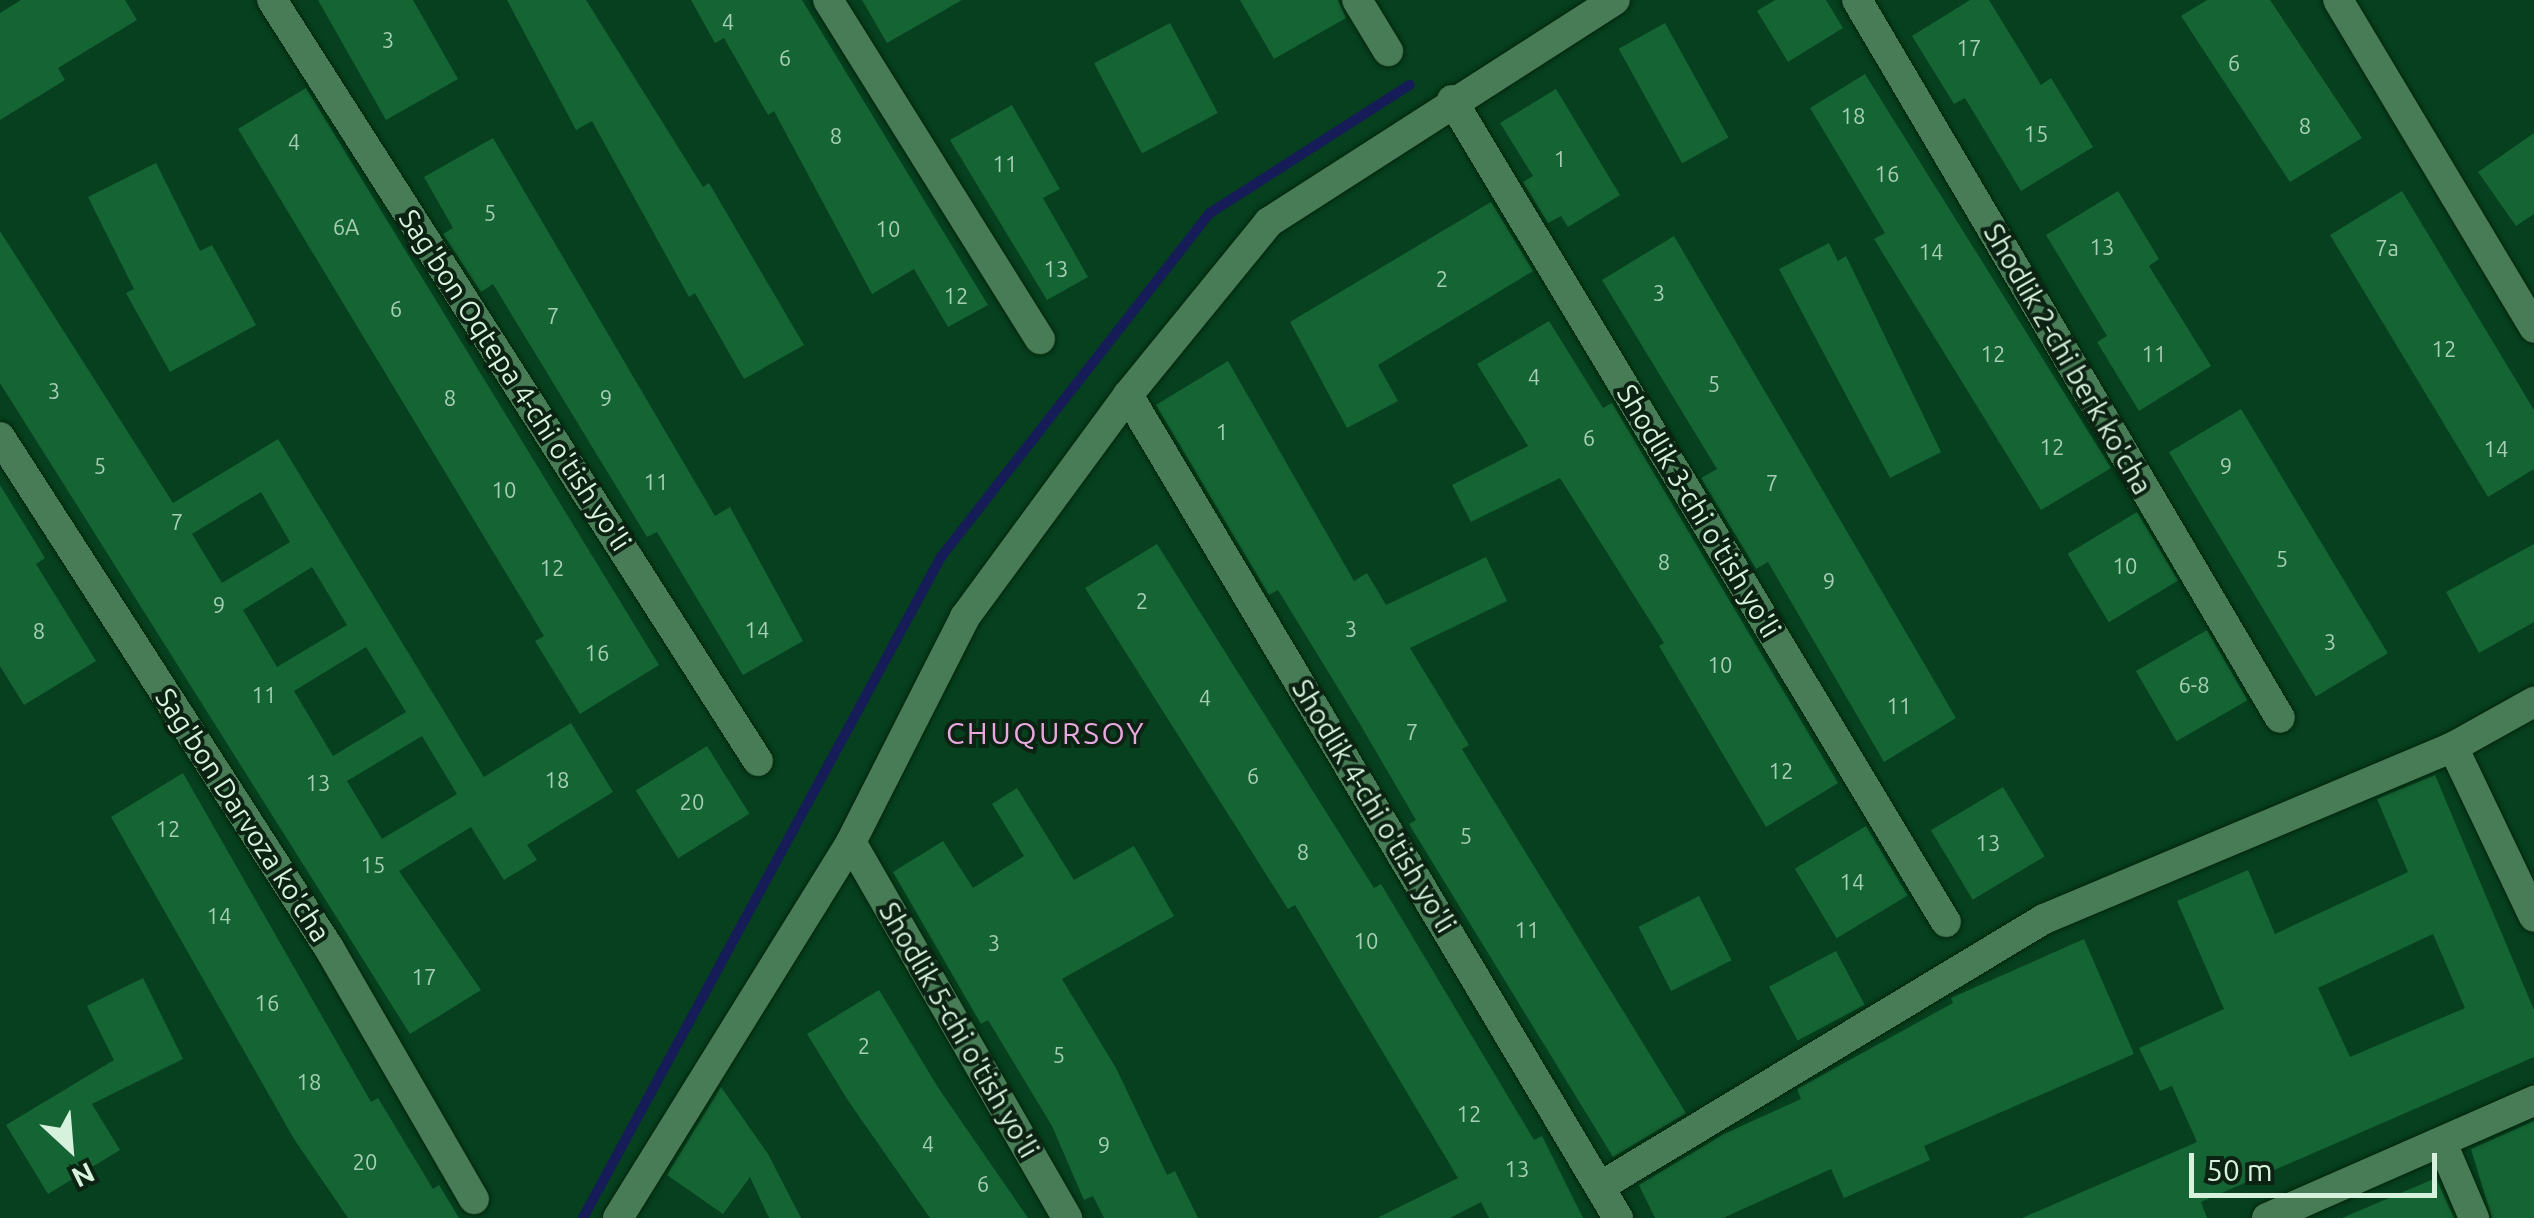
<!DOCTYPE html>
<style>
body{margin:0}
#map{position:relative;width:2534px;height:1218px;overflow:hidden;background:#06401e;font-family:Ubuntu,sans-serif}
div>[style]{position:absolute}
.stream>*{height:10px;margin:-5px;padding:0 5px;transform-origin:5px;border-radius:5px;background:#151c58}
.building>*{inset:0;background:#156434;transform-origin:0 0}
.roads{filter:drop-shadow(0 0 2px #00240b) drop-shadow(0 0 2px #00240b)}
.minor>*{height:30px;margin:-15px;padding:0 15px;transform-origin:15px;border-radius:15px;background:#487c56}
span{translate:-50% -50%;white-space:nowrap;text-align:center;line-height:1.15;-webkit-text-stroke:8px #0c2212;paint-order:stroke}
.number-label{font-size:22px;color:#a6ceb2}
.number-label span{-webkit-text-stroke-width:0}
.street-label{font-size:28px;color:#d6f1dc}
.neighbourhood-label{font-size:30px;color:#e7a9de;letter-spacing:2.5px}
.north{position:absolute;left:20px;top:1098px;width:100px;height:100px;-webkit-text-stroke:8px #0c2212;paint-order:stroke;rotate:154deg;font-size:28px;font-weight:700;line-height:40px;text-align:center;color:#d6f1dc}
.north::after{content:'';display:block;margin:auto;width:35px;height:45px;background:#d6f1dc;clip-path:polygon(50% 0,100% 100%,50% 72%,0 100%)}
.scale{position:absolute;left:2189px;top:1153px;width:248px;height:45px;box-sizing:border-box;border:5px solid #d6f1dc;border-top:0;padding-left:12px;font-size:30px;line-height:35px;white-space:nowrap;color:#d6f1dc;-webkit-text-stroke:8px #0c2212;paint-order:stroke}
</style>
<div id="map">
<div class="stream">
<i style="left:583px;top:1218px;width:752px;rotate:-61.56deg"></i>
<i style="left:941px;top:557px;width:437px;rotate:-52deg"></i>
<i style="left:1210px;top:213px;width:237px;rotate:-32.7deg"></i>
</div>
<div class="building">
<i style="clip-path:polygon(21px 0,125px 0,137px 20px,58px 68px,65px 80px,0 120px,0 13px)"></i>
<i style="clip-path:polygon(318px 0,413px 0,458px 79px,386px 120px)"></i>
<i style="clip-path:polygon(507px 0,586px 0,703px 187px,709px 183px,804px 345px,744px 379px,695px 293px,689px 297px,592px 121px,576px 130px)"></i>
<i style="clip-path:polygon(691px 0,802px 0,988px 305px,948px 327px,914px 269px,872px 294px,774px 111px,768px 115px,724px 38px,715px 43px)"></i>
<i style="clip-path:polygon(862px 0,962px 0,887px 43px)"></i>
<i style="clip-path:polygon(1240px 0,1338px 0,1346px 18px,1274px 59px)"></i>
<i style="clip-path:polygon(1775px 0,1826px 0,1843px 28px,1788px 62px,1757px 11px)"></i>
<i style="clip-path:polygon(1970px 0,1989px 0,2041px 85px,2051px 78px,2093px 147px,2021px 191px,1965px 98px,1954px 104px,1912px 36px)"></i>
<i style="clip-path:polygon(2207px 0,2270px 0,2362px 138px,2290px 182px,2181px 16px)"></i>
<i style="left:1170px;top:23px;width:102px;height:86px;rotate:62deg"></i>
<i style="left:1665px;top:23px;width:131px;height:53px;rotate:61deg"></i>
<i style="clip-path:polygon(1865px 74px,2111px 468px,2041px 510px,1874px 239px,1885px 233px,1810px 108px)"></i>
<i style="clip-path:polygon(306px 88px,659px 665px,580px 714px,535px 641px,544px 636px,238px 129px)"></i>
<i style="clip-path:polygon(1556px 89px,1620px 195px,1568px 227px,1561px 216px,1548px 223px,1523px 182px,1533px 176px,1500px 123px)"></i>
<i style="clip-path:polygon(1012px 105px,1060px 189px,1043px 198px,1088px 277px,1047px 300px,950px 140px)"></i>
<i style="clip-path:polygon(2534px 133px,2534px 214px,2516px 226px,2478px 172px)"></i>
<i style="clip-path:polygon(493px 138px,715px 516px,730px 507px,803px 641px,743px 675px,657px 532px,647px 537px,493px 284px,481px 292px,443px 234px,453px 228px,424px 177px)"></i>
<i style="clip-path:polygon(156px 163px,200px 251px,212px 245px,256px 325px,170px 372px,126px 293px,134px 289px,88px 197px)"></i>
<i style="clip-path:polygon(2118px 191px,2159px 259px,2149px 266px,2211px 366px,2139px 411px,2097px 342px,2107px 336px,2046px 235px)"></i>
<i style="clip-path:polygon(2402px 191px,2534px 410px,2534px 469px,2488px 497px,2330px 235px)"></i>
<i style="clip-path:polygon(1491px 202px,1533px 271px,1378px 365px,1398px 401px,1347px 428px,1290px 322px)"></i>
<i style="clip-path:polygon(evenodd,0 231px,173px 503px,278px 439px,484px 777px,571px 723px,613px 792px,527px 845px,537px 860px,504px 880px,471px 827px,399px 871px,481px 990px,410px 1034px,0 383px,0 231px,261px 492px,290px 542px,222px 583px,192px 534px,261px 492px,0 231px,312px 567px,347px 625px,277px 667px,243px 610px,312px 567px,0 231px,366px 647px,406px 712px,333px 756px,294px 691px,366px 647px,0 231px,422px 736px,457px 794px,382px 839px,347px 781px,422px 736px)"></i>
<i style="clip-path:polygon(1674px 236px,1956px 718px,1884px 762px,1768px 562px,1756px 569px,1701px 478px,1717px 469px,1602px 280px)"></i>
<i style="clip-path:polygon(1829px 243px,1838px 261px,1846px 256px,1941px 452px,1890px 478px,1779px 269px)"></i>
<i style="clip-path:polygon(1549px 321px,1603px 408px,1612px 403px,1838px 783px,1766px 827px,1659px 646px,1664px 643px,1560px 478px,1471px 522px,1452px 485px,1528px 446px,1477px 364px)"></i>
<i style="clip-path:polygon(1228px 361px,1354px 581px,1367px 573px,1386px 605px,1486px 557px,1507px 601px,1410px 648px,1469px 745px,1462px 749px,1686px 1113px,1613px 1157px,1409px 824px,1416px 820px,1357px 719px,1278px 590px,1269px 595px,1156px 405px)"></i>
<i style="left:2241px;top:409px;width:285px;height:84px;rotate:59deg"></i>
<i style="clip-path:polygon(0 485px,45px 558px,36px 564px,96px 661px,24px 705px,0 666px)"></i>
<i style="left:2137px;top:512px;width:80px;height:81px;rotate:59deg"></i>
<i style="clip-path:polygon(1157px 544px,1374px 888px,1381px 884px,1534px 1140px,1542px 1136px,1583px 1218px,1489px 1218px,1481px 1202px,1450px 1218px,1377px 1218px,1458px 1178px,1295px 905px,1288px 909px,1085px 588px)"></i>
<i style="clip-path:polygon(2534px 544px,2534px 622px,2479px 653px,2446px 592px)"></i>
<i style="left:2207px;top:630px;width:81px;height:82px;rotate:60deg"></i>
<i style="left:707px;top:746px;width:80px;height:84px;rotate:58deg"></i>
<i style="clip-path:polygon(183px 773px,371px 1102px,378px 1098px,433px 1189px,439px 1185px,459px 1218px,348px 1218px,294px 1139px,111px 817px)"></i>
<i style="clip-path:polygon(evenodd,2435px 775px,2534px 1010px,2534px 1057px,2201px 1202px,2207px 1218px,2022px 1218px,2197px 1142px,2172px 1086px,2160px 1091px,2139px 1048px,2224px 1009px,2177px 901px,2248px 870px,2275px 934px,2408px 872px,2377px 799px,2435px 775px,2433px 934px,2465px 1008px,2350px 1057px,2318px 988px,2433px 934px)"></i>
<i style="left:2003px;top:787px;width:81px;height:84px;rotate:59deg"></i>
<i style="clip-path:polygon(1017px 788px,1074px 880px,1134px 846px,1174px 916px,1062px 979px,1116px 1068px,1167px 1175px,1175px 1171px,1198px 1218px,1104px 1218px,1093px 1196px,1084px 1200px,1052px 1126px,988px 1020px,981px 1024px,893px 872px,943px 841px,973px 888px,1024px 856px,992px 804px)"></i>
<i style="left:1866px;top:826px;width:81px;height:83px;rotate:59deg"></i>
<i style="left:1699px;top:896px;width:72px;height:68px;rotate:63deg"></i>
<i style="clip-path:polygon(2084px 939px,2134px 1054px,1924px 1146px,1930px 1160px,1844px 1198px,1831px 1169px,1723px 1218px,1655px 1218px,1639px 1185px,1724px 1134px,1801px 1099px,1797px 1089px,1953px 1003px,1951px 998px)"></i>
<i style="left:1836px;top:951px;width:61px;height:76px;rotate:62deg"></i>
<i style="clip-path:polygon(143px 978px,183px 1059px,92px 1104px,120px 1150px,48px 1194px,6px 1125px,114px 1060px,87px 1006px)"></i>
<i style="clip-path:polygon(879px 990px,939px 1089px,1028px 1218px,930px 1218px,849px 1102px,807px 1034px)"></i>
<i style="clip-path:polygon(721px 1087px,768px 1154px,801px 1218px,769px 1218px,750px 1177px,723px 1214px,667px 1175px)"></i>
<i style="clip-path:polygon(2534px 1121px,2534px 1218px,2492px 1218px,2471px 1149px)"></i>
<i style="clip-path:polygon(2436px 1178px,2454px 1218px,2342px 1218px)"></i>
</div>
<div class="roads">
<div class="minor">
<i style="left:272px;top:0;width:903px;rotate:57.44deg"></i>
<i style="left:828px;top:0;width:400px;rotate:58deg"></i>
<i style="left:1357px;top:0;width:60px;rotate:58.7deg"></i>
<i style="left:1857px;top:0;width:833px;rotate:59.5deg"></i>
<i style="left:2338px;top:0;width:382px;rotate:59.1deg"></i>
<i style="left:1452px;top:100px;width:959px;rotate:59deg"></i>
<i style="left:1128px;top:395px;width:958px;rotate:59.23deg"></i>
<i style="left:0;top:437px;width:608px;rotate:57.23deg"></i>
<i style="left:329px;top:948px;width:290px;rotate:60deg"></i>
<i style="left:2453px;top:747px;width:188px;rotate:64.5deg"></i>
<i style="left:851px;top:842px;width:434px;rotate:60.1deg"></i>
<i style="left:2442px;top:1143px;width:82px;rotate:66.9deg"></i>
<i style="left:1601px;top:1186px;width:517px;rotate:-31.08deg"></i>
<i style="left:2044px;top:919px;width:444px;rotate:-22.8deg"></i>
<i style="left:2453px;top:747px;width:93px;rotate:-29.1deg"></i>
<i style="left:618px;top:1218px;width:442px;rotate:-58.2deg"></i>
<i style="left:851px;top:842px;width:252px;rotate:-63.1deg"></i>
<i style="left:965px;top:617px;width:275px;rotate:-53.7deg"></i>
<i style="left:1128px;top:395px;width:223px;rotate:-50.8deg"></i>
<i style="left:1269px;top:222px;width:411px;rotate:-32.7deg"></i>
<i style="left:2267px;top:1218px;width:292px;rotate:-23.7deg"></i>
</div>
</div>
<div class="number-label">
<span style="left:728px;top:22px">4</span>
<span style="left:388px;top:40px">3</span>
<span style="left:1969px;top:48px">17</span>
<span style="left:785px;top:58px">6</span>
<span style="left:2234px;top:63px">6</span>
<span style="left:1853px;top:116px">18</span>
<span style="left:2305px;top:126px">8</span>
<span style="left:2036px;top:134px">15</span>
<span style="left:836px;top:136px">8</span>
<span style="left:294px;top:142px">4</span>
<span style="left:1560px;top:159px">1</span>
<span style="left:1005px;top:164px">11</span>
<span style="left:1887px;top:174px">16</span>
<span style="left:490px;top:213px">5</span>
<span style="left:346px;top:227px">6A</span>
<span style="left:888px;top:229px">10</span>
<span style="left:2102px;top:247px">13</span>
<span style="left:2387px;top:248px">7a</span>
<span style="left:1931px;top:252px">14</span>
<span style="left:1056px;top:269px">13</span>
<span style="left:1442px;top:279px">2</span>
<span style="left:1659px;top:293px">3</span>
<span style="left:956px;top:296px">12</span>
<span style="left:396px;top:309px">6</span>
<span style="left:553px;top:316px">7</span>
<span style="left:2444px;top:349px">12</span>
<span style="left:1993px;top:354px">12</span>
<span style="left:2154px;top:354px">11</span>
<span style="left:1534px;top:377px">4</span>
<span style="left:1714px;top:384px">5</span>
<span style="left:54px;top:391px">3</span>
<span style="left:450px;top:398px">8</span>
<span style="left:606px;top:398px">9</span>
<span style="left:1222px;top:432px">1</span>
<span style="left:1589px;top:438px">6</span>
<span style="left:2052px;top:447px">12</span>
<span style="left:2496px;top:449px">14</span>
<span style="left:100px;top:466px">5</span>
<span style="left:2226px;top:466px">9</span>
<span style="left:656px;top:482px">11</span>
<span style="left:1772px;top:483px">7</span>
<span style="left:504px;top:490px">10</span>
<span style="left:177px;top:522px">7</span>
<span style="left:2282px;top:559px">5</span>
<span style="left:1664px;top:562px">8</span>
<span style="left:2125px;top:566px">10</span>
<span style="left:552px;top:568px">12</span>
<span style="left:1829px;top:581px">9</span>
<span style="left:1142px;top:601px">2</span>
<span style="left:219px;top:605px">9</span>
<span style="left:1351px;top:629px">3</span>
<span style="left:757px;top:630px">14</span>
<span style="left:39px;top:631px">8</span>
<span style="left:2330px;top:642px">3</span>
<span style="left:597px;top:653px">16</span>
<span style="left:1720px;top:665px">10</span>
<span style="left:2194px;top:685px">6-8</span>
<span style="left:264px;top:695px">11</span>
<span style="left:1205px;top:698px">4</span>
<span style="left:1899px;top:706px">11</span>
<span style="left:1412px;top:732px">7</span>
<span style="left:1781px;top:771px">12</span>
<span style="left:1253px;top:776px">6</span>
<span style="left:557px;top:780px">18</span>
<span style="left:318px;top:783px">13</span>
<span style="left:692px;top:802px">20</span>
<span style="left:168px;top:829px">12</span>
<span style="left:1466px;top:836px">5</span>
<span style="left:1988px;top:843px">13</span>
<span style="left:1303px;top:852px">8</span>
<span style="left:373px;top:865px">15</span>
<span style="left:1852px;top:882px">14</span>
<span style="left:219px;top:916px">14</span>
<span style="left:1527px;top:930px">11</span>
<span style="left:1366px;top:941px">10</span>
<span style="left:994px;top:943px">3</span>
<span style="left:424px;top:977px">17</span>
<span style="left:267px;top:1003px">16</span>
<span style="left:864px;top:1046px">2</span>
<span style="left:1059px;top:1055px">5</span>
<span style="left:309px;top:1082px">18</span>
<span style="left:1469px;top:1114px">12</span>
<span style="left:928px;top:1144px">4</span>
<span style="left:1104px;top:1145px">9</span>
<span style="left:365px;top:1162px">20</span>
<span style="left:1517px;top:1169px">13</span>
<span style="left:983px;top:1184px">6</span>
</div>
<div class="street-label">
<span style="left:2068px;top:359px;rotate:60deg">Shodlik 2-chi berk ko'cha</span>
<span style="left:515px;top:380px;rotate:57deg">Sag'bon Oqtepa 4-chi o'tish yo'li</span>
<span style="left:1699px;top:511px;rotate:59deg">Shodlik 3-chi o'tish yo'li</span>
<span style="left:1374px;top:806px;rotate:59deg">Shodlik 4-chi o'tish yo'li</span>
<span style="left:243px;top:815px;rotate:57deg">Sag'bon Darvoza ko'cha</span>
<span style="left:959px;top:1030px;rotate:60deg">Shodlik 5-chi o'tish yo'li</span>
</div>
<div class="neighbourhood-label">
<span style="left:1046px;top:733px">CHUQURSOY</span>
</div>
<div class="north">N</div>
<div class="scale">50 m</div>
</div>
